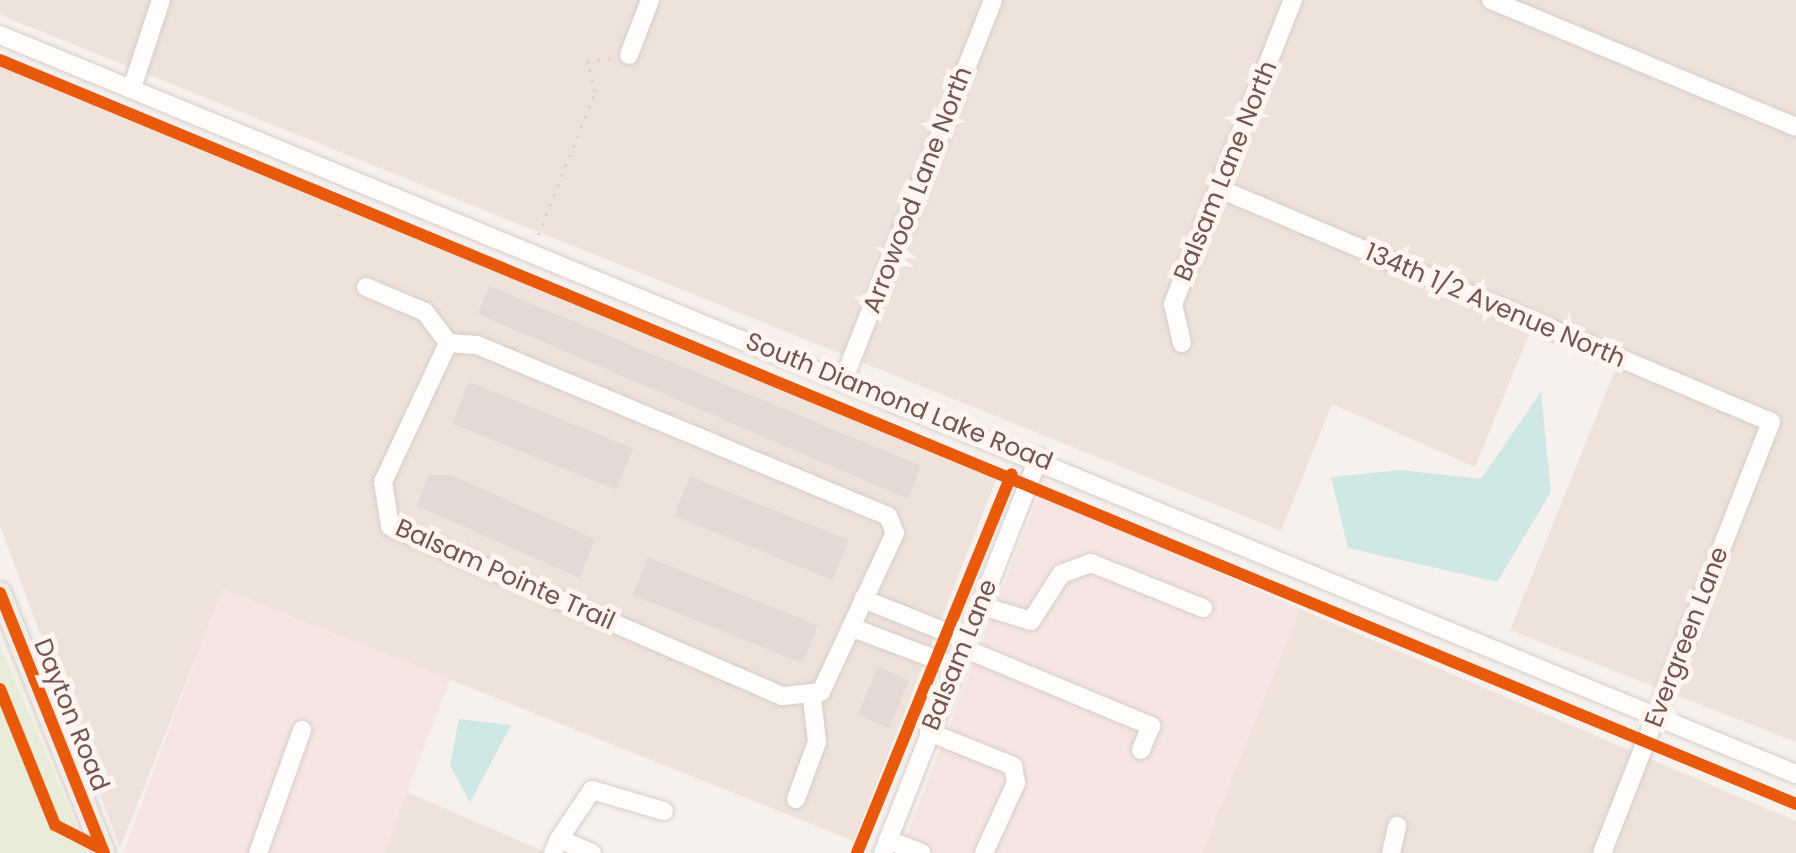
<!DOCTYPE html>
<style>
body{margin:0}
#map{position:relative;width:1796px;height:853px;overflow:hidden;background:#f7f1ed;font-family:Poppins,sans-serif}
div>[style]{position:absolute}
.residential>*{inset:0;background:#efe2db}
.commercial>*{inset:0;background:#f6e5e2}
.green>*{inset:0;background:#e8ecd9}
.water>*{inset:0;background:#d0e8e5}
.building>*{inset:0;background:#e4d9d5;transform-origin:0 0}
.path>*{height:2.5px;margin-top:-1.25px;transform-origin:0;background:repeating-linear-gradient(90deg,#dad0cf 0 2.5px,transparent 0 10.5px)}
.roads{filter:drop-shadow(0 0 2px #d6cdca) drop-shadow(0 0 2px #d6cdca)}
.minor>*{height:18px;margin:-9px;padding:0 9px;transform-origin:9px;border-radius:9px;background:#fefdfc}
.major>*{height:22px;margin:-11px;padding:0 11px;transform-origin:11px;border-radius:11px;background:#f2ece7}
.cycleway>*{height:12px;margin:-6px;padding:0 6px;transform-origin:6px;border-radius:6px;background:#e8590c}
span{translate:-50% -50%;white-space:nowrap;text-align:center;line-height:1.15;-webkit-text-stroke:10px #fef5f0;paint-order:stroke}
.street-label{font-size:25px;color:#74544e}
</style>
<div id="map">
<div class="residential">
<i style="clip-path:polygon(0 0,1796px 0,1796px 742px,1510px 630px,1616px 368px,1529px 334px,1475px 467px,1332px 404px,1281px 531px,0 15px)"></i>
<i style="clip-path:polygon(0 65px,998px 475px,854px 841px,223px 589px,120px 848px,0 526px)"></i>
<i style="clip-path:polygon(1300px 609px,1796px 821px,1796px 853px,1202px 853px)"></i>
<i style="clip-path:polygon(407px 792px,548px 853px,384px 853px)"></i>
</div>
<div class="commercial">
<i style="clip-path:polygon(1040px 492px,1300px 609px,1202px 853px,900px 853px)"></i>
<i style="clip-path:polygon(222px 589px,450px 679px,384px 853px,123px 853px)"></i>
</div>
<div class="green">
<i style="clip-path:polygon(0 645px,88px 853px,0 853px)"></i>
</div>
<div class="water">
<i style="clip-path:polygon(1541px 392px,1551px 492px,1497px 582px,1348px 548px,1331px 477px,1401px 470px,1481px 479px)"></i>
<i style="clip-path:polygon(459px 719px,511px 725px,470px 803px,450px 765px)"></i>
</div>
<div class="building">
<i style="clip-path:polygon(489px 286px,921px 466px,908px 499px,478px 314px)"></i>
<i style="left:469px;top:382px;width:177px;height:45px;rotate:22deg"></i>
<i style="clip-path:polygon(429px 475px,451px 475px,595px 539px,580px 578px,417px 506px)"></i>
<i style="left:690px;top:476px;width:171px;height:43px;rotate:22deg"></i>
<i style="left:648px;top:557px;width:183px;height:41px;rotate:22deg"></i>
<i style="left:878px;top:667px;width:34px;height:52px;rotate:23deg"></i>
</div>
<div class="path">
<i style="left:538px;top:235px;width:154px;rotate:-68.3deg"></i>
<i style="left:595px;top:92px;width:31px;rotate:-105deg"></i>
<i style="left:587px;top:62px;width:25px;rotate:-9deg"></i>
</div>
<div class="roads">
<div class="minor">
<i style="left:1491px;top:0;width:330px;rotate:22.6deg"></i>
<i style="left:0;top:35px;width:1942px;rotate:22.37deg"></i>
<i style="left:629px;top:55px;width:59px;rotate:-69.1deg"></i>
<i style="left:132px;top:88px;width:93px;rotate:-71.8deg"></i>
<i style="left:1220px;top:189px;width:598px;rotate:22.92deg"></i>
<i style="left:1771px;top:422px;width:463px;rotate:111.4deg"></i>
<i style="left:366px;top:287px;width:64px;rotate:23deg"></i>
<i style="left:425px;top:312px;width:39px;rotate:53deg"></i>
<i style="left:448px;top:343px;width:29px;rotate:4deg"></i>
<i style="left:477px;top:345px;width:445px;rotate:22.6deg"></i>
<i style="left:888px;top:516px;width:18px;rotate:68deg"></i>
<i style="left:895px;top:533px;width:175px;rotate:115deg"></i>
<i style="left:821px;top:692px;width:39px;rotate:174deg"></i>
<i style="left:782px;top:696px;width:427px;rotate:-156.6deg"></i>
<i style="left:390px;top:526px;width:45px;rotate:-99deg"></i>
<i style="left:383px;top:482px;width:153px;rotate:-64.9deg"></i>
<i style="left:1182px;top:343px;width:40px;rotate:-103deg"></i>
<i style="left:1173px;top:304px;width:327px;rotate:-68.5deg"></i>
<i style="left:843px;top:381px;width:409px;rotate:-68.5deg"></i>
<i style="left:863px;top:599px;width:111px;rotate:21.7deg"></i>
<i style="left:979px;top:605px;width:54px;rotate:17.1deg"></i>
<i style="left:1031px;top:621px;width:56px;rotate:-57.4deg"></i>
<i style="left:1061px;top:574px;width:32px;rotate:-20deg"></i>
<i style="left:1091px;top:563px;width:121px;rotate:21.9deg"></i>
<i style="left:853px;top:628px;width:110px;rotate:20.7deg"></i>
<i style="left:963px;top:648px;width:204px;rotate:22.5deg"></i>
<i style="left:1151px;top:726px;width:26px;rotate:113deg"></i>
<i style="left:929px;top:732px;width:91px;rotate:22deg"></i>
<i style="left:1013px;top:766px;width:17px;rotate:80deg"></i>
<i style="left:1016px;top:783px;width:77px;rotate:114.6deg"></i>
<i style="left:796px;top:799px;width:61px;rotate:-69.8deg"></i>
<i style="left:817px;top:742px;width:45px;rotate:-96.3deg"></i>
<i style="left:559px;top:839px;width:59px;rotate:-56deg"></i>
<i style="left:592px;top:790px;width:75px;rotate:16.3deg"></i>
<i style="left:888px;top:840px;width:36px;rotate:21deg"></i>
<i style="left:258px;top:853px;width:131px;rotate:-70.3deg"></i>
<i style="left:553px;top:853px;width:15px;rotate:-67deg"></i>
<i style="left:559px;top:839px;width:36px;rotate:23deg"></i>
<i style="left:883px;top:853px;width:426px;rotate:-68.5deg"></i>
<i style="left:1391px;top:853px;width:28px;rotate:-77deg"></i>
</div>
<div class="major">
<i style="left:0;top:593px;width:280px;rotate:68.2deg"></i>
</div>
</div>
<div class="cycleway">
<i style="left:0;top:60px;width:1944px;rotate:22.5deg"></i>
<i style="left:0;top:593px;width:280px;rotate:68.2deg"></i>
<i style="left:0;top:689px;width:147px;rotate:68deg"></i>
<i style="left:55px;top:825px;width:53px;rotate:27.1deg"></i>
<i style="left:857px;top:853px;width:409px;rotate:-67.8deg"></i>
</div>
<div class="street-label">
<span style="left:1226px;top:171px;rotate:-68deg">Balsam Lane North</span>
<span style="left:918px;top:190px;rotate:-69deg">Arrowood Lane North</span>
<span style="left:1495px;top:306px;rotate:23deg">134th 1/2 Avenue North</span>
<span style="left:899px;top:402px;rotate:22deg">South Diamond Lake Road</span>
<span style="left:505px;top:575px;rotate:24deg">Balsam Pointe Trail</span>
<span style="left:1687px;top:637px;rotate:-69deg">Evergreen Lane</span>
<span style="left:960px;top:655px;rotate:-68deg">Balsam Lane</span>
<span style="left:71px;top:715px;rotate:68deg">Dayton Road</span>
</div>
</div>
